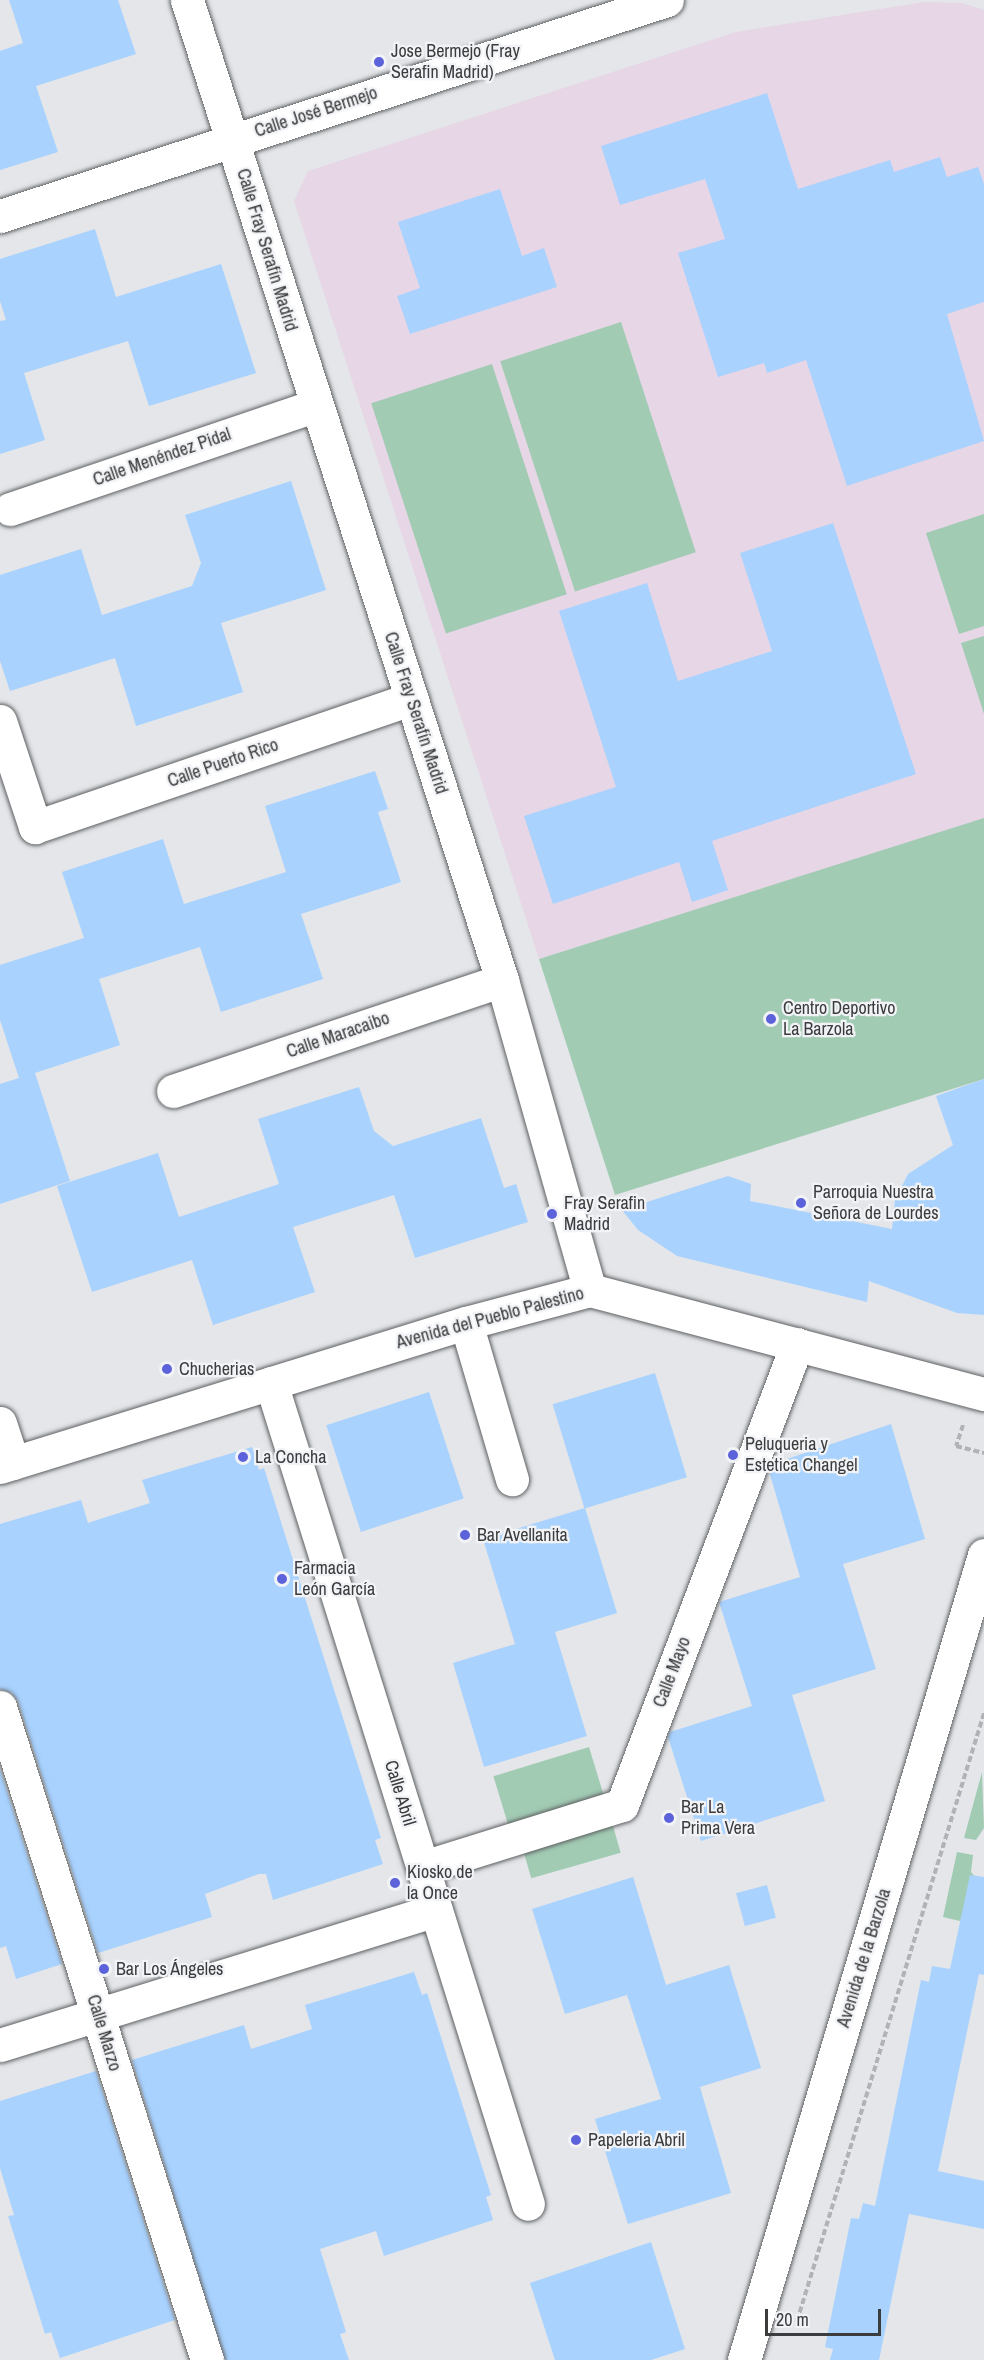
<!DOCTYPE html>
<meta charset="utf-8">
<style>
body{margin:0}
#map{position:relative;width:984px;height:2360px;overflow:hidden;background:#e4e6e9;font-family:"Archivo Narrow",sans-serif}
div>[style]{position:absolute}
.education>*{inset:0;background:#e7d6e6}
.green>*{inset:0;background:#a2cbb4;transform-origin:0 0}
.building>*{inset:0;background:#a9d2fe;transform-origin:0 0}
.path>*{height:4px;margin-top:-2px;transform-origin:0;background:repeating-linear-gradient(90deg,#b0b2b4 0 6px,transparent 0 9px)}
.roads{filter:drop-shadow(0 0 2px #5e6062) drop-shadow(0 0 2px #5e6062)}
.minor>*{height:33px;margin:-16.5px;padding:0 16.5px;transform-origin:16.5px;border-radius:16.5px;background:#fff}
.dots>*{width:16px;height:16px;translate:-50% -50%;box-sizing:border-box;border:3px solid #f1f3f6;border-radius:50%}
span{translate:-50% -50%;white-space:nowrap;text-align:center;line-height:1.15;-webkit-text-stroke:4.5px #f1f3f6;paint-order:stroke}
.poi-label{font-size:18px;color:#3b3c3d}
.left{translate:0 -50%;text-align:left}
.street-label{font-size:18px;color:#3b3c3d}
.scale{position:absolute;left:765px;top:2309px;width:116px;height:27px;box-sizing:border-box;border:3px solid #3b3c3d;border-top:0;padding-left:8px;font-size:18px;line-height:21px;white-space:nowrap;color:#3b3c3d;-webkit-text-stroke:4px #f1f3f6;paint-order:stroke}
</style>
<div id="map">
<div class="education">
<i style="clip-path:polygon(924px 2px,962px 3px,984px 10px,984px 819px,539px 959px,294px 201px,308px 171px,736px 32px)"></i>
</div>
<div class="green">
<i style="left:621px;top:322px;width:242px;height:127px;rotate:72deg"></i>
<i style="left:492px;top:364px;width:242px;height:127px;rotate:72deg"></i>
<i style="clip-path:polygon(984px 514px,984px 626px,959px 634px,926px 533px)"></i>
<i style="clip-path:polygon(984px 636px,984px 714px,961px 643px)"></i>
<i style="clip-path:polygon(984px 818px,984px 1079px,615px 1195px,539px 959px)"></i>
<i style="left:589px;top:1747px;width:59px;height:100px;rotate:73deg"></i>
<i style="clip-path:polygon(982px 1772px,984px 1828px,976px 1840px,964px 1838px)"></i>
<i style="left:611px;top:1819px;width:35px;height:93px;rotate:74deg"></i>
<i style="clip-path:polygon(957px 1852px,973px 1855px,971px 1872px,977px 1879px,960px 1921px,943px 1917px)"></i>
</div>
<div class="building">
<i style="clip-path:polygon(9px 0,118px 0,136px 54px,36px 86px,58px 152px,0 170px,0 51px,23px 43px)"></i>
<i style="clip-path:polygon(767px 93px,798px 189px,890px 160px,894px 172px,940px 157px,947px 177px,978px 167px,984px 184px,984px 302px,947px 314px,984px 441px,847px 486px,806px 360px,767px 373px,764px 363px,718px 377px,678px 253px,725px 239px,705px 179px,620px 205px,601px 146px)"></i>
<i style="clip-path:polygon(500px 189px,522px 256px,544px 248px,557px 287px,410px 334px,397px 296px,420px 288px,398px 222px)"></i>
<i style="clip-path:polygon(95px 229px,116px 297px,221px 264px,256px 373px,149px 406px,128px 341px,24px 373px,45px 440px,0 454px,0 321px,6px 320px,0 301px,0 259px)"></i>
<i style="clip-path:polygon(291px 481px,326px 590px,221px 623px,243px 692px,136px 726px,115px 658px,10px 691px,0 661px,0 575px,81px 549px,102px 615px,192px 586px,201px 563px,185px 515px)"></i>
<i style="clip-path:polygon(833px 523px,916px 774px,712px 841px,728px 890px,692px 902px,679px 862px,553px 904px,524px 816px,616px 787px,559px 611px,647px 583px,678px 681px,772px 651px,740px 553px)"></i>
<i style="clip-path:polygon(375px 771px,388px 809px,378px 812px,401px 882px,301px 914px,323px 979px,221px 1012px,200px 947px,99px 979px,120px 1045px,35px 1073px,70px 1181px,0 1204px,0 1084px,19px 1078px,0 1020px,0 965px,84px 938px,62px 872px,163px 839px,184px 904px,286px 872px,265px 806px)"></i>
<i style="clip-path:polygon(984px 1079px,984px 1315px,957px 1313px,869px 1281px,867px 1302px,677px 1256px,638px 1230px,622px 1210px,728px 1176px,751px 1184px,750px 1201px,892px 1229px,895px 1200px,908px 1174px,953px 1145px,936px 1096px)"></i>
<i style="clip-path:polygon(359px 1087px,374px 1131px,393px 1146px,481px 1118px,504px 1188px,516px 1184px,528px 1222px,415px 1258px,394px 1195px,293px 1227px,315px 1292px,213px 1325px,192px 1260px,92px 1292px,57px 1186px,158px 1153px,179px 1217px,279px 1184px,258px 1119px)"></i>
<i style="left:655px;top:1373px;width:109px;height:107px;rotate:73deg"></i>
<i style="left:429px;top:1392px;width:112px;height:108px;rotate:72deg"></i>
<i style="clip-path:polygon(891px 1424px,925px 1539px,843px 1564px,876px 1669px,792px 1695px,825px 1801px,701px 1841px,668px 1737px,670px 1732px,752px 1706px,719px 1602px,800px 1577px,769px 1471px,772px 1464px)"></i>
<i style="clip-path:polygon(252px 1447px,259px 1470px,264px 1468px,317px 1636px,381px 1838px,375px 1840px,383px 1864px,273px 1900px,266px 1874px,259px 1874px,205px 1894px,212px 1917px,98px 1953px,18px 1701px,12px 1693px,0 1689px,0 1524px,81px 1500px,88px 1523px,94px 1521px,150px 1503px,142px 1480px)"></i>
<i style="clip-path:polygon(585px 1508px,617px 1613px,555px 1632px,587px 1736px,484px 1767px,453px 1663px,515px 1644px,483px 1539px)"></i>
<i style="clip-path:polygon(0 1769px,62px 1964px,16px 1979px,6px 1946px,0 1948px)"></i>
<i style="clip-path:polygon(970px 1875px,984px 1877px,984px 1975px,979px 1974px,938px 2171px,984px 2181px,984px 2229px,909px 2214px,879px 2360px,830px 2360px,833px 2349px,825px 2347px,851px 2218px,859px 2219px,863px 2203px,875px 2206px,921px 1980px,929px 1982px,932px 1966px,950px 1969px)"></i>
<i style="clip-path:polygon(633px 1877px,666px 1985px,729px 1965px,761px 2068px,700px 2087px,731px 2193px,628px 2224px,595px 2119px,661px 2099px,627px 1995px,565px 2014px,532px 1909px)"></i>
<i style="left:767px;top:1885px;width:34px;height:32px;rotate:75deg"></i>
<i style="clip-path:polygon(414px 1972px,422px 1995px,427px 1993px,491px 2195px,486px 2197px,493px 2220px,384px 2256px,376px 2231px,320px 2249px,346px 2332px,340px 2334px,349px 2360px,225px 2360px,132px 2060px,244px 2025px,251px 2049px,257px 2047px,312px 2029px,305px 2005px)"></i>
<i style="clip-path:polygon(96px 2071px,175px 2320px,60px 2358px,51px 2332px,45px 2334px,8px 2216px,14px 2215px,0 2168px,0 2101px)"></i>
<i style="clip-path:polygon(651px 2242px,685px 2349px,651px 2360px,555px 2360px,530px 2283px)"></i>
</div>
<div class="path">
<i style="left:963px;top:1425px;width:22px;rotate:108deg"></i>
<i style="left:956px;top:1446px;width:29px;rotate:14deg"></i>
<i style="left:797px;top:2321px;width:636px;rotate:-72.9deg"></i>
</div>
<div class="roads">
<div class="minor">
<i style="left:187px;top:0;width:1029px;rotate:72.18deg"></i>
<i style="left:502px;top:980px;width:322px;rotate:74.2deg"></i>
<i style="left:0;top:216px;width:701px;rotate:-17.94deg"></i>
<i style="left:10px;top:509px;width:322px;rotate:-18.7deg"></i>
<i style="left:0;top:721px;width:112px;rotate:71.7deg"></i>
<i style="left:35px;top:827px;width:398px;rotate:-18.8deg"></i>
<i style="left:173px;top:1091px;width:347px;rotate:-18.6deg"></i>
<i style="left:466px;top:1323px;width:163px;rotate:73.6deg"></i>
<i style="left:271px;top:1383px;width:860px;rotate:72.62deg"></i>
<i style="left:0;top:1423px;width:42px;rotate:72deg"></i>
<i style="left:0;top:1467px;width:488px;rotate:-17.2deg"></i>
<i style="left:466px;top:1323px;width:128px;rotate:-14.9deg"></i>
<i style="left:590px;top:1290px;width:407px;rotate:14.8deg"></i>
<i style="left:0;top:1707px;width:685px;rotate:72.41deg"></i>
<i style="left:423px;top:1867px;width:208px;rotate:-17.3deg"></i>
<i style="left:622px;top:1805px;width:493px;rotate:-69.2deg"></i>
<i style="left:0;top:2045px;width:456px;rotate:-17.2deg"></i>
<i style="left:744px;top:2360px;width:840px;rotate:-73.4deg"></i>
</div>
</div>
<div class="dots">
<i style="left:379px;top:62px;background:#5b62da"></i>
<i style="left:771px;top:1019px;background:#5b62da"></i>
<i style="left:801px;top:1203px;background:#5b62da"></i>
<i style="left:552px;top:1214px;background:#5b62da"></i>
<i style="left:167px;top:1369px;background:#5b62da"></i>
<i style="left:733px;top:1455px;background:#5b62da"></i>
<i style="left:243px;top:1457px;background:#5b62da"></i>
<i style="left:465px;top:1535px;background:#5b62da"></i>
<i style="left:282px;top:1579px;background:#5b62da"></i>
<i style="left:669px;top:1818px;background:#5b62da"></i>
<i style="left:395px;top:1883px;background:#5b62da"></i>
<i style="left:104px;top:1969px;background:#5b62da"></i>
<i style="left:576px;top:2140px;background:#5b62da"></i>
</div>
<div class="poi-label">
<span class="left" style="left:391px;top:62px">Jose Bermejo (Fray<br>Serafin Madrid)</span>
<span class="left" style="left:783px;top:1019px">Centro Deportivo<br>La Barzola</span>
<span class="left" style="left:813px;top:1203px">Parroquia Nuestra<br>Señora de Lourdes</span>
<span class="left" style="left:564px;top:1214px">Fray Serafin<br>Madrid</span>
<span class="left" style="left:179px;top:1369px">Chucherias</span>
<span class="left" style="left:745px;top:1455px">Peluqueria y<br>Estetica Changel</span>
<span class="left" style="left:255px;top:1457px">La Concha</span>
<span class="left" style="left:477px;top:1535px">Bar Avellanita</span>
<span class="left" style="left:294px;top:1579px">Farmacia<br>León García</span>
<span class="left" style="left:681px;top:1818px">Bar La<br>Prima Vera</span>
<span class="left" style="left:407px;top:1883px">Kiosko de<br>la Once</span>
<span class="left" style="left:116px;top:1969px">Bar Los Ángeles</span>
<span class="left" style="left:588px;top:2140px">Papeleria Abril</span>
</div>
<div class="street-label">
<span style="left:316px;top:112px;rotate:-18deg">Calle José Bermejo</span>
<span style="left:267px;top:250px;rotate:73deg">Calle Fray Serafín Madrid</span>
<span style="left:162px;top:457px;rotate:-19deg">Calle Menéndez Pidal</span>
<span style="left:416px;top:713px;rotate:72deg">Calle Fray Serafín Madrid</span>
<span style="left:223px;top:763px;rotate:-19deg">Calle Puerto Rico</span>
<span style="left:338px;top:1035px;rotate:-19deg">Calle Maracaibo</span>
<span style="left:490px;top:1318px;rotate:-15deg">Avenida del Pueblo Palestino</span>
<span style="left:672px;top:1672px;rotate:-69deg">Calle Mayo</span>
<span style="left:400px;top:1793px;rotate:73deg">Calle Abril</span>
<span style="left:864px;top:1958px;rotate:-73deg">Avenida de la Barzola</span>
<span style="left:104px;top:2033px;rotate:73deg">Calle Marzo</span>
</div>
<div class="scale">20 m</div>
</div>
